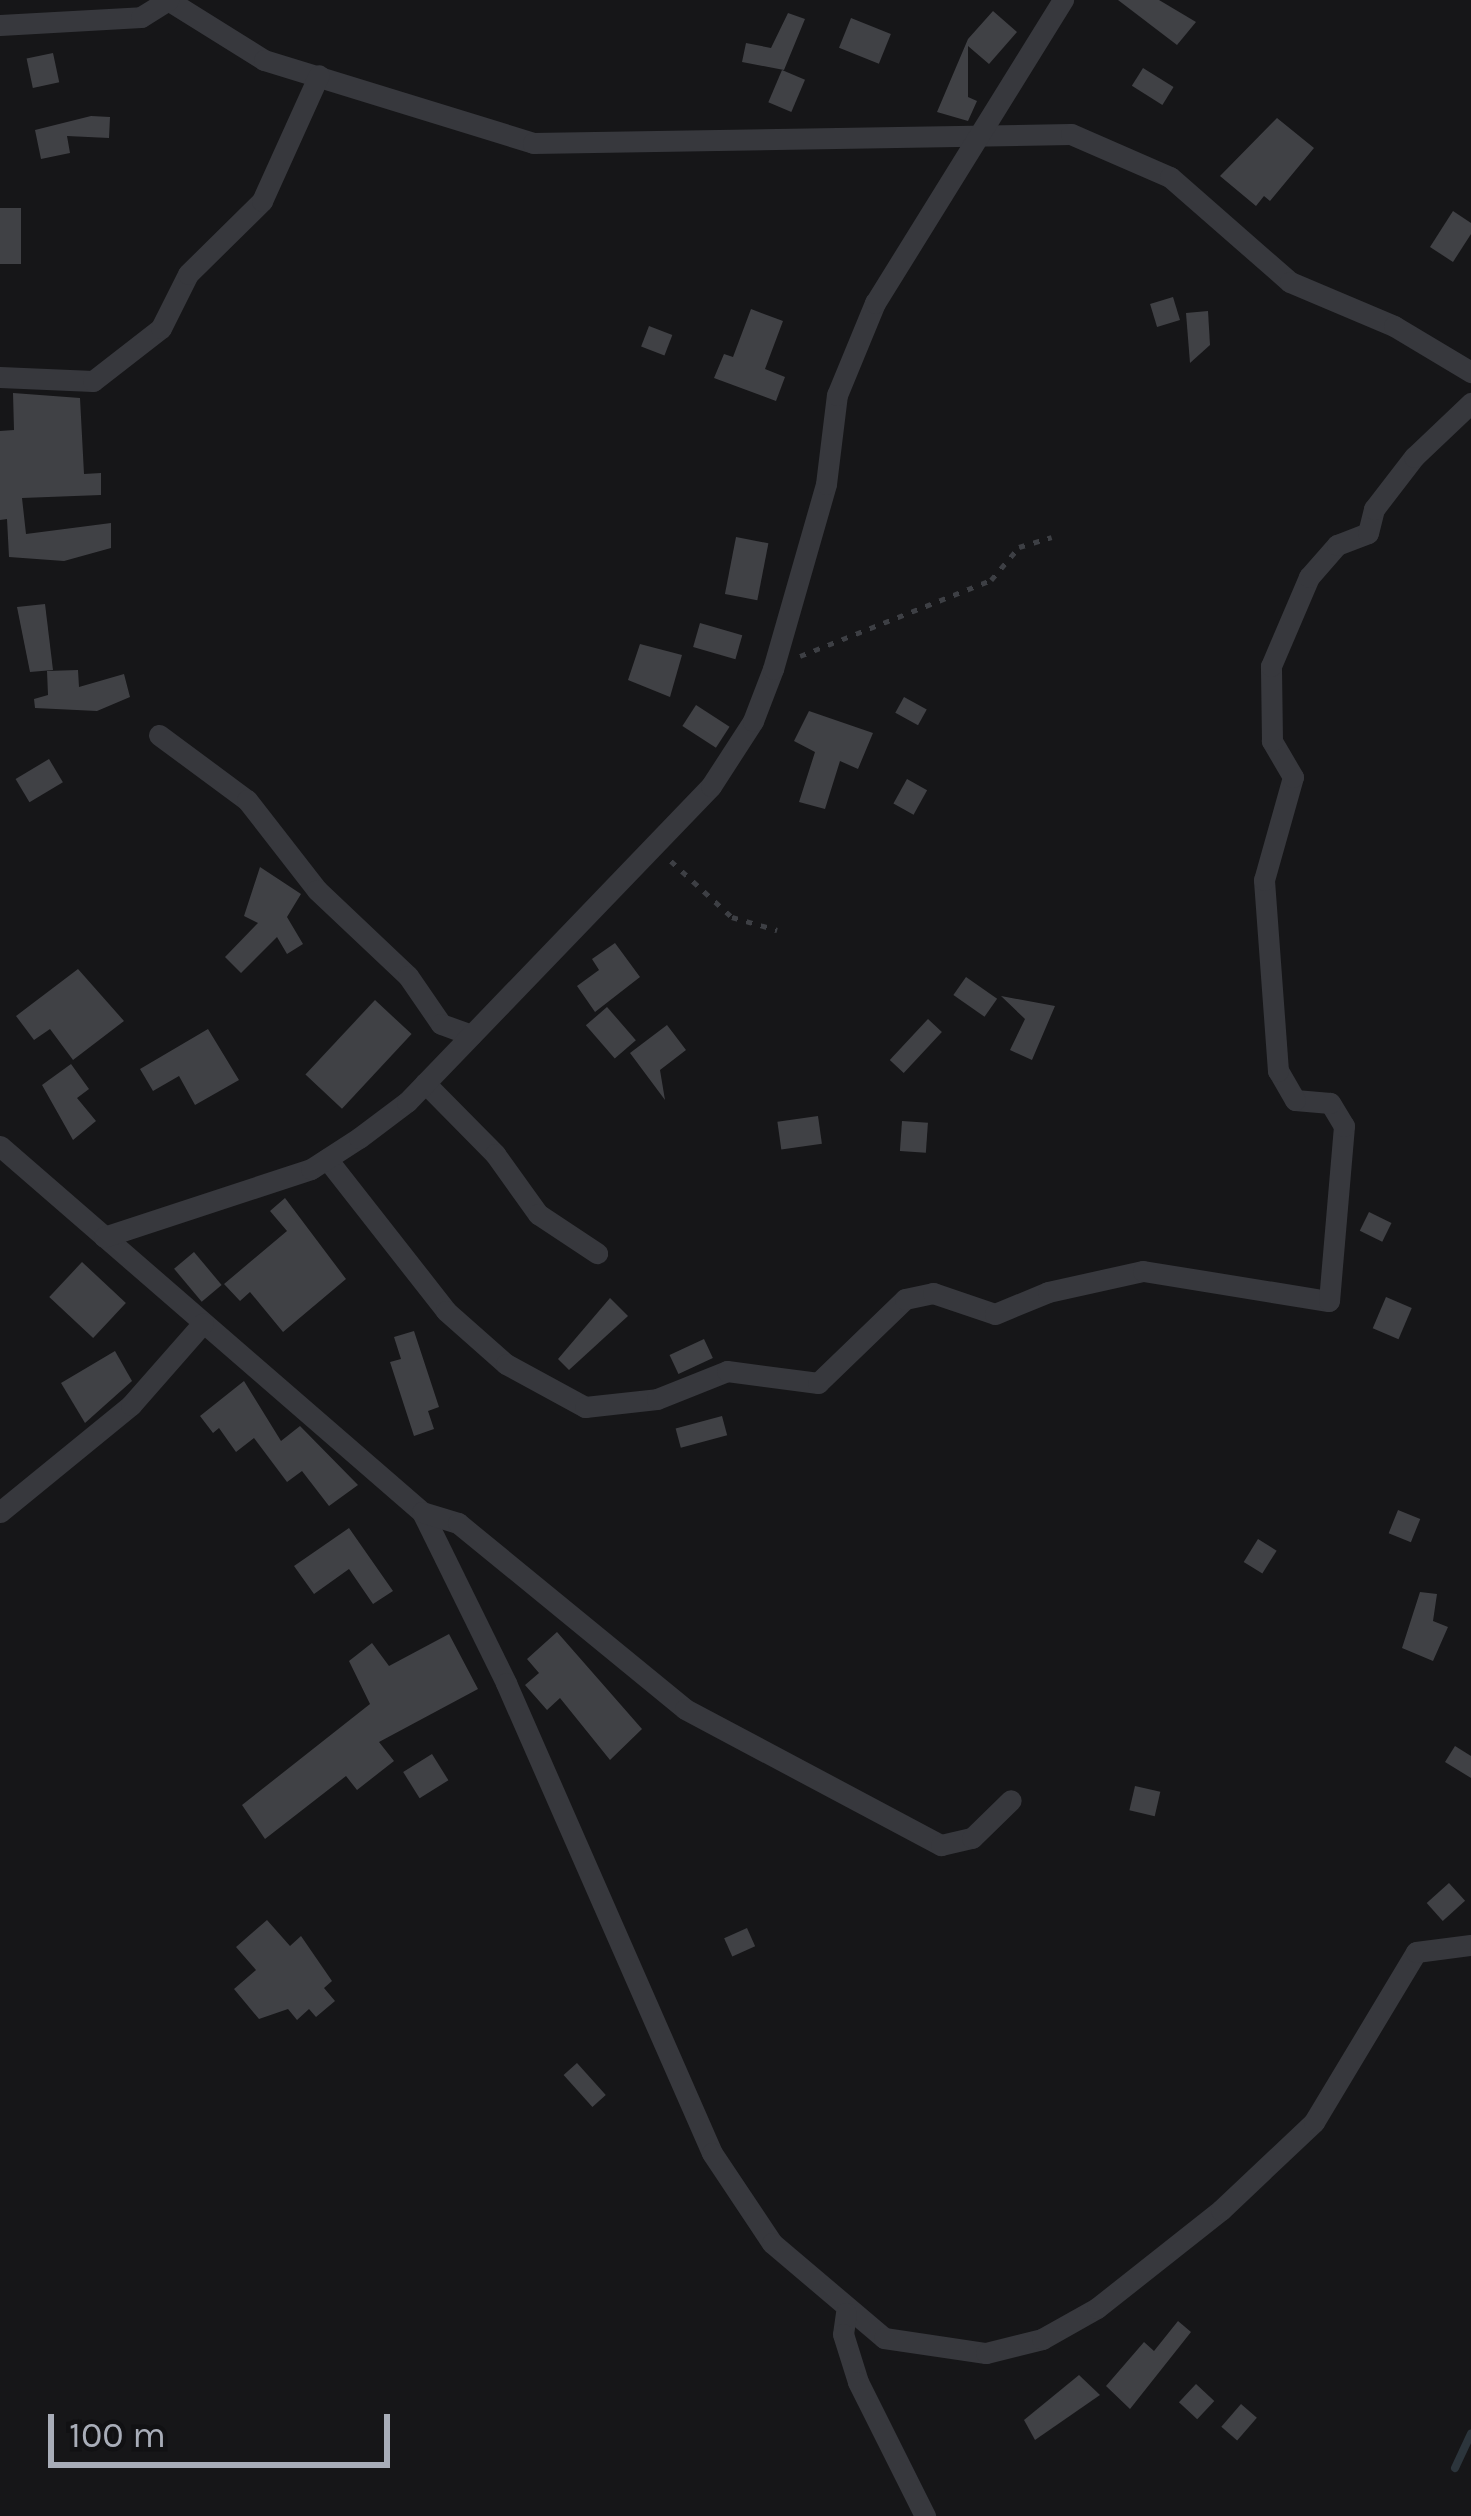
<!DOCTYPE html>
<style>
body{margin:0}
#map{position:relative;width:1471px;height:2516px;overflow:hidden;background:#161618;font-family:Karla,sans-serif}
div>[style]{position:absolute}
.stream>*{height:8px;margin:-4px;padding:0 4px;transform-origin:4px;border-radius:4px;background:#2c353c}
.building>*{inset:0;background:#404145;transform-origin:0 0}
.path>*{height:4.5px;margin-top:-2.25px;transform-origin:0;background:repeating-linear-gradient(90deg,#3d3f44 0 6px,transparent 0 15px)}
.street>*{height:21px;margin:-10.5px;padding:0 10.5px;transform-origin:10.5px;border-radius:10.5px;background:#37383d}
span{translate:-50% -50%;white-space:nowrap;text-align:center;line-height:1.15;-webkit-text-stroke:10px #111113;paint-order:stroke}
.scale{position:absolute;left:48px;top:2414px;width:342px;height:54px;box-sizing:border-box;border:6px solid #a8adb8;border-top:0;padding-left:15px;font-size:36px;line-height:42px;white-space:nowrap;color:#a8adb8;-webkit-text-stroke:9px #111113;paint-order:stroke}
</style>
<div id="map">
<div class="stream">
<i style="left:1455px;top:2468px;width:38px;rotate:-65deg"></i>
</div>
<div class="building">
<i style="clip-path:polygon(1118px 0,1159px 0,1196px 22px,1177px 45px)"></i>
<i style="clip-path:polygon(993px 11px,1017px 32px,989px 64px,968px 46px,968px 97px,977px 101px,968px 121px,937px 112px,968px 39px)"></i>
<i style="clip-path:polygon(788px 13px,805px 19px,784px 70px,742px 62px,746px 43px,771px 48px)"></i>
<i style="left:851px;top:18px;width:43px;height:32px;rotate:22deg"></i>
<i style="left:53px;top:53px;width:30px;height:27px;rotate:78deg"></i>
<i style="left:1143px;top:68px;width:36px;height:21px;rotate:32deg"></i>
<i style="left:782px;top:70px;width:25px;height:35px;rotate:23deg"></i>
<i style="clip-path:polygon(91px 116px,110px 117px,109px 138px,67px 136px,70px 153px,41px 159px,35px 130px)"></i>
<i style="clip-path:polygon(1277px 118px,1314px 148px,1270px 201px,1264px 196px,1256px 206px,1220px 176px)"></i>
<i style="left:0;top:208px;width:21px;height:56px"></i>
<i style="clip-path:polygon(1453px 211px,1471px 223px,1471px 234px,1453px 262px,1430px 247px)"></i>
<i style="left:1173px;top:297px;width:24px;height:24px;rotate:73deg"></i>
<i style="clip-path:polygon(751px 309px,783px 321px,765px 369px,785px 377px,776px 401px,714px 378px,724px 354px,733px 357px)"></i>
<i style="clip-path:polygon(1208px 311px,1210px 345px,1190px 363px,1186px 313px)"></i>
<i style="left:649px;top:326px;width:25px;height:22px;rotate:21deg"></i>
<i style="clip-path:polygon(13px 393px,80px 398px,84px 474px,101px 473px,101px 495px,22px 498px,26px 534px,111px 523px,111px 548px,64px 561px,9px 557px,7px 519px,0 520px,0 431px,14px 430px)"></i>
<i style="left:736px;top:537px;width:33px;height:58px;rotate:11deg"></i>
<i style="clip-path:polygon(45px 604px,53px 670px,30px 672px,17px 607px)"></i>
<i style="left:700px;top:623px;width:44px;height:25px;rotate:16deg"></i>
<i style="clip-path:polygon(640px 644px,682px 655px,670px 697px,628px 680px)"></i>
<i style="clip-path:polygon(78px 670px,79px 687px,124px 674px,130px 697px,97px 711px,35px 708px,34px 699px,48px 695px,47px 671px)"></i>
<i style="left:904px;top:697px;width:26px;height:18px;rotate:29deg"></i>
<i style="left:696px;top:705px;width:40px;height:25px;rotate:33deg"></i>
<i style="clip-path:polygon(809px 711px,873px 733px,858px 769px,840px 761px,825px 809px,799px 802px,815px 752px,794px 741px)"></i>
<i style="left:49px;top:759px;width:27px;height:39px;rotate:59deg"></i>
<i style="left:907px;top:779px;width:23px;height:28px;rotate:29deg"></i>
<i style="clip-path:polygon(260px 867px,301px 894px,287px 917px,303px 944px,287px 954px,277px 937px,241px 973px,225px 957px,258px 923px,244px 916px)"></i>
<i style="clip-path:polygon(615px 943px,640px 977px,595px 1012px,577px 986px,599px 970px,592px 959px)"></i>
<i style="clip-path:polygon(78px 969px,124px 1021px,73px 1060px,50px 1029px,34px 1040px,16px 1016px)"></i>
<i style="left:966px;top:977px;width:38px;height:22px;rotate:35deg"></i>
<i style="clip-path:polygon(1001px 996px,1055px 1006px,1032px 1060px,1010px 1050px,1025px 1019px)"></i>
<i style="left:375px;top:1000px;width:50px;height:102px;rotate:43deg"></i>
<i style="left:607px;top:1007px;width:44px;height:28px;rotate:49deg"></i>
<i style="left:928px;top:1019px;width:19px;height:56px;rotate:43deg"></i>
<i style="clip-path:polygon(667px 1025px,686px 1050px,660px 1070px,665px 1100px,630px 1053px)"></i>
<i style="clip-path:polygon(208px 1029px,239px 1080px,195px 1105px,179px 1076px,153px 1091px,140px 1069px)"></i>
<i style="clip-path:polygon(71px 1064px,89px 1089px,77px 1098px,96px 1121px,73px 1140px,42px 1085px)"></i>
<i style="left:818px;top:1116px;width:28px;height:41px;rotate:82deg"></i>
<i style="left:902px;top:1121px;width:26px;height:30px;rotate:4deg"></i>
<i style="clip-path:polygon(285px 1198px,346px 1279px,283px 1332px,250px 1292px,240px 1301px,224px 1284px,287px 1231px,270px 1211px)"></i>
<i style="left:1369px;top:1212px;width:25px;height:21px;rotate:26deg"></i>
<i style="left:194px;top:1252px;width:43px;height:26px;rotate:50deg"></i>
<i style="left:82px;top:1262px;width:60px;height:48px;rotate:43deg"></i>
<i style="left:1386px;top:1297px;width:28px;height:34px;rotate:23deg"></i>
<i style="clip-path:polygon(610px 1298px,628px 1316px,569px 1370px,558px 1359px)"></i>
<i style="clip-path:polygon(414px 1331px,439px 1407px,428px 1411px,434px 1429px,414px 1436px,390px 1362px,401px 1359px,394px 1337px)"></i>
<i style="left:704px;top:1339px;width:21px;height:38px;rotate:65deg"></i>
<i style="clip-path:polygon(115px 1351px,132px 1381px,85px 1423px,61px 1383px)"></i>
<i style="clip-path:polygon(244px 1381px,281px 1441px,300px 1426px,358px 1485px,329px 1506px,302px 1471px,287px 1482px,254px 1438px,236px 1452px,219px 1428px,213px 1433px,200px 1416px)"></i>
<i style="left:722px;top:1416px;width:20px;height:48px;rotate:75deg"></i>
<i style="left:1398px;top:1510px;width:24px;height:25px;rotate:22deg"></i>
<i style="clip-path:polygon(349px 1528px,393px 1591px,373px 1604px,349px 1569px,314px 1594px,294px 1566px)"></i>
<i style="left:1258px;top:1539px;width:22px;height:27px;rotate:32deg"></i>
<i style="clip-path:polygon(1420px 1592px,1437px 1594px,1433px 1621px,1448px 1627px,1433px 1661px,1402px 1648px)"></i>
<i style="clip-path:polygon(557px 1632px,642px 1729px,610px 1760px,560px 1698px,547px 1710px,525px 1685px,539px 1673px,527px 1659px)"></i>
<i style="clip-path:polygon(449px 1634px,478px 1689px,379px 1742px,394px 1761px,357px 1790px,346px 1776px,265px 1839px,242px 1805px,370px 1704px,349px 1661px,372px 1643px,389px 1666px)"></i>
<i style="clip-path:polygon(1455px 1746px,1471px 1756px,1471px 1778px,1445px 1762px)"></i>
<i style="left:432px;top:1754px;width:31px;height:34px;rotate:58deg"></i>
<i style="left:1135px;top:1786px;width:26px;height:25px;rotate:13deg"></i>
<i style="left:1449px;top:1883px;width:24px;height:30px;rotate:48deg"></i>
<i style="clip-path:polygon(267px 1920px,290px 1946px,301px 1936px,332px 1981px,324px 1988px,335px 2001px,316px 2017px,309px 2009px,297px 2020px,288px 2009px,259px 2019px,234px 1989px,256px 1970px,236px 1947px)"></i>
<i style="left:747px;top:1928px;width:20px;height:25px;rotate:66deg"></i>
<i style="left:577px;top:2063px;width:43px;height:18px;rotate:48deg"></i>
<i style="clip-path:polygon(1178px 2321px,1191px 2332px,1130px 2409px,1106px 2386px,1144px 2342px,1154px 2351px)"></i>
<i style="clip-path:polygon(1079px 2375px,1100px 2395px,1035px 2440px,1024px 2420px)"></i>
<i style="left:1196px;top:2384px;width:25px;height:25px;rotate:43deg"></i>
<i style="left:1241px;top:2404px;width:21px;height:30px;rotate:41deg"></i>
</div>
<div class="path">
<i style="left:800px;top:656px;width:206px;rotate:-21.7deg"></i>
<i style="left:991px;top:580px;width:43px;rotate:-49.7deg"></i>
<i style="left:1019px;top:547px;width:34px;rotate:-17deg"></i>
<i style="left:671px;top:861px;width:83px;rotate:42.6deg"></i>
<i style="left:732px;top:917px;width:47px;rotate:16.1deg"></i>
</div>
<div class="street">
<i style="left:168px;top:0;width:113px;rotate:32deg"></i>
<i style="left:264px;top:60px;width:282px;rotate:17.1deg"></i>
<i style="left:533px;top:143px;width:538px;rotate:-0.96deg"></i>
<i style="left:1071px;top:134px;width:108px;rotate:23.5deg"></i>
<i style="left:1170px;top:177px;width:159px;rotate:41.2deg"></i>
<i style="left:1290px;top:282px;width:113px;rotate:22.9deg"></i>
<i style="left:1394px;top:326px;width:90px;rotate:30.9deg"></i>
<i style="left:0;top:25px;width:141px;rotate:-3.2deg"></i>
<i style="left:141px;top:17px;width:32px;rotate:-32deg"></i>
<i style="left:0;top:377px;width:93px;rotate:2.5deg"></i>
<i style="left:93px;top:381px;width:86px;rotate:-37.9deg"></i>
<i style="left:161px;top:328px;width:60px;rotate:-63.4deg"></i>
<i style="left:188px;top:274px;width:104px;rotate:-44.6deg"></i>
<i style="left:262px;top:201px;width:138px;rotate:-65.7deg"></i>
<i style="left:159px;top:735px;width:109px;rotate:36.5deg"></i>
<i style="left:247px;top:800px;width:114px;rotate:52.1deg"></i>
<i style="left:317px;top:890px;width:125px;rotate:43.4deg"></i>
<i style="left:408px;top:976px;width:58px;rotate:55.5deg"></i>
<i style="left:441px;top:1024px;width:32px;rotate:20deg"></i>
<i style="left:425px;top:1083px;width:100px;rotate:45.4deg"></i>
<i style="left:495px;top:1154px;width:74px;rotate:54.4deg"></i>
<i style="left:538px;top:1214px;width:71px;rotate:33.5deg"></i>
<i style="left:0;top:1146px;width:559px;rotate:40.94deg"></i>
<i style="left:422px;top:1512px;width:191px;rotate:63.8deg"></i>
<i style="left:506px;top:1683px;width:513px;rotate:66.33deg"></i>
<i style="left:712px;top:2153px;width:108px;rotate:56.3deg"></i>
<i style="left:772px;top:2243px;width:147px;rotate:40.3deg"></i>
<i style="left:884px;top:2338px;width:103px;rotate:8.4deg"></i>
<i style="left:986px;top:2353px;width:58px;rotate:-14deg"></i>
<i style="left:1042px;top:2339px;width:63px;rotate:-29.4deg"></i>
<i style="left:1097px;top:2308px;width:158px;rotate:-38.3deg"></i>
<i style="left:1221px;top:2210px;width:128px;rotate:-43.4deg"></i>
<i style="left:1314px;top:2122px;width:198px;rotate:-59deg"></i>
<i style="left:1416px;top:1952px;width:55px;rotate:-7.3deg"></i>
<i style="left:327px;top:1159px;width:193px;rotate:51.9deg"></i>
<i style="left:446px;top:1311px;width:80px;rotate:41.5deg"></i>
<i style="left:506px;top:1364px;width:90px;rotate:28.6deg"></i>
<i style="left:585px;top:1407px;width:72px;rotate:-6.3deg"></i>
<i style="left:657px;top:1399px;width:75px;rotate:-21.8deg"></i>
<i style="left:727px;top:1371px;width:92px;rotate:7.5deg"></i>
<i style="left:818px;top:1383px;width:121px;rotate:-44deg"></i>
<i style="left:905px;top:1299px;width:29px;rotate:-12deg"></i>
<i style="left:933px;top:1293px;width:65px;rotate:18.7deg"></i>
<i style="left:995px;top:1314px;width:57px;rotate:-22.5deg"></i>
<i style="left:1048px;top:1292px;width:97px;rotate:-12.5deg"></i>
<i style="left:1143px;top:1271px;width:188px;rotate:9.2deg"></i>
<i style="left:1329px;top:1301px;width:176px;rotate:-85.1deg"></i>
<i style="left:1344px;top:1126px;width:27px;rotate:-121deg"></i>
<i style="left:1330px;top:1103px;width:35px;rotate:-175deg"></i>
<i style="left:1295px;top:1100px;width:34px;rotate:-120deg"></i>
<i style="left:1278px;top:1071px;width:192px;rotate:-94.2deg"></i>
<i style="left:1264px;top:880px;width:107px;rotate:-74.3deg"></i>
<i style="left:1293px;top:777px;width:42px;rotate:-120.3deg"></i>
<i style="left:1272px;top:741px;width:75px;rotate:-90.8deg"></i>
<i style="left:1271px;top:666px;width:97px;rotate:-66.9deg"></i>
<i style="left:1309px;top:577px;width:43px;rotate:-48.8deg"></i>
<i style="left:1337px;top:545px;width:33px;rotate:-21deg"></i>
<i style="left:1368px;top:533px;width:25px;rotate:-76deg"></i>
<i style="left:1374px;top:509px;width:66px;rotate:-52.4deg"></i>
<i style="left:1414px;top:457px;width:79px;rotate:-43.5deg"></i>
<i style="left:104px;top:1237px;width:218px;rotate:-18.2deg"></i>
<i style="left:311px;top:1169px;width:57px;rotate:-32.9deg"></i>
<i style="left:359px;top:1138px;width:60px;rotate:-36.9deg"></i>
<i style="left:407px;top:1102px;width:438px;rotate:-46.1deg"></i>
<i style="left:711px;top:786px;width:77px;rotate:-57.1deg"></i>
<i style="left:753px;top:721px;width:56px;rotate:-69deg"></i>
<i style="left:773px;top:669px;width:192px;rotate:-74deg"></i>
<i style="left:826px;top:484px;width:90px;rotate:-83deg"></i>
<i style="left:837px;top:395px;width:100px;rotate:-67.6deg"></i>
<i style="left:875px;top:303px;width:357px;rotate:-58.2deg"></i>
<i style="left:0;top:1512px;width:169px;rotate:-39.2deg"></i>
<i style="left:131px;top:1405px;width:109px;rotate:-48.7deg"></i>
<i style="left:422px;top:1512px;width:38px;rotate:17deg"></i>
<i style="left:458px;top:1523px;width:293px;rotate:39.3deg"></i>
<i style="left:685px;top:1709px;width:290px;rotate:28deg"></i>
<i style="left:941px;top:1845px;width:32px;rotate:-13deg"></i>
<i style="left:972px;top:1838px;width:54px;rotate:-44.3deg"></i>
<i style="left:846px;top:2313px;width:21px;rotate:98deg"></i>
<i style="left:843px;top:2334px;width:50px;rotate:72.6deg"></i>
<i style="left:858px;top:2382px;width:150px;rotate:63.4deg"></i>
</div>
<div class="scale">100 m</div>
</div>
